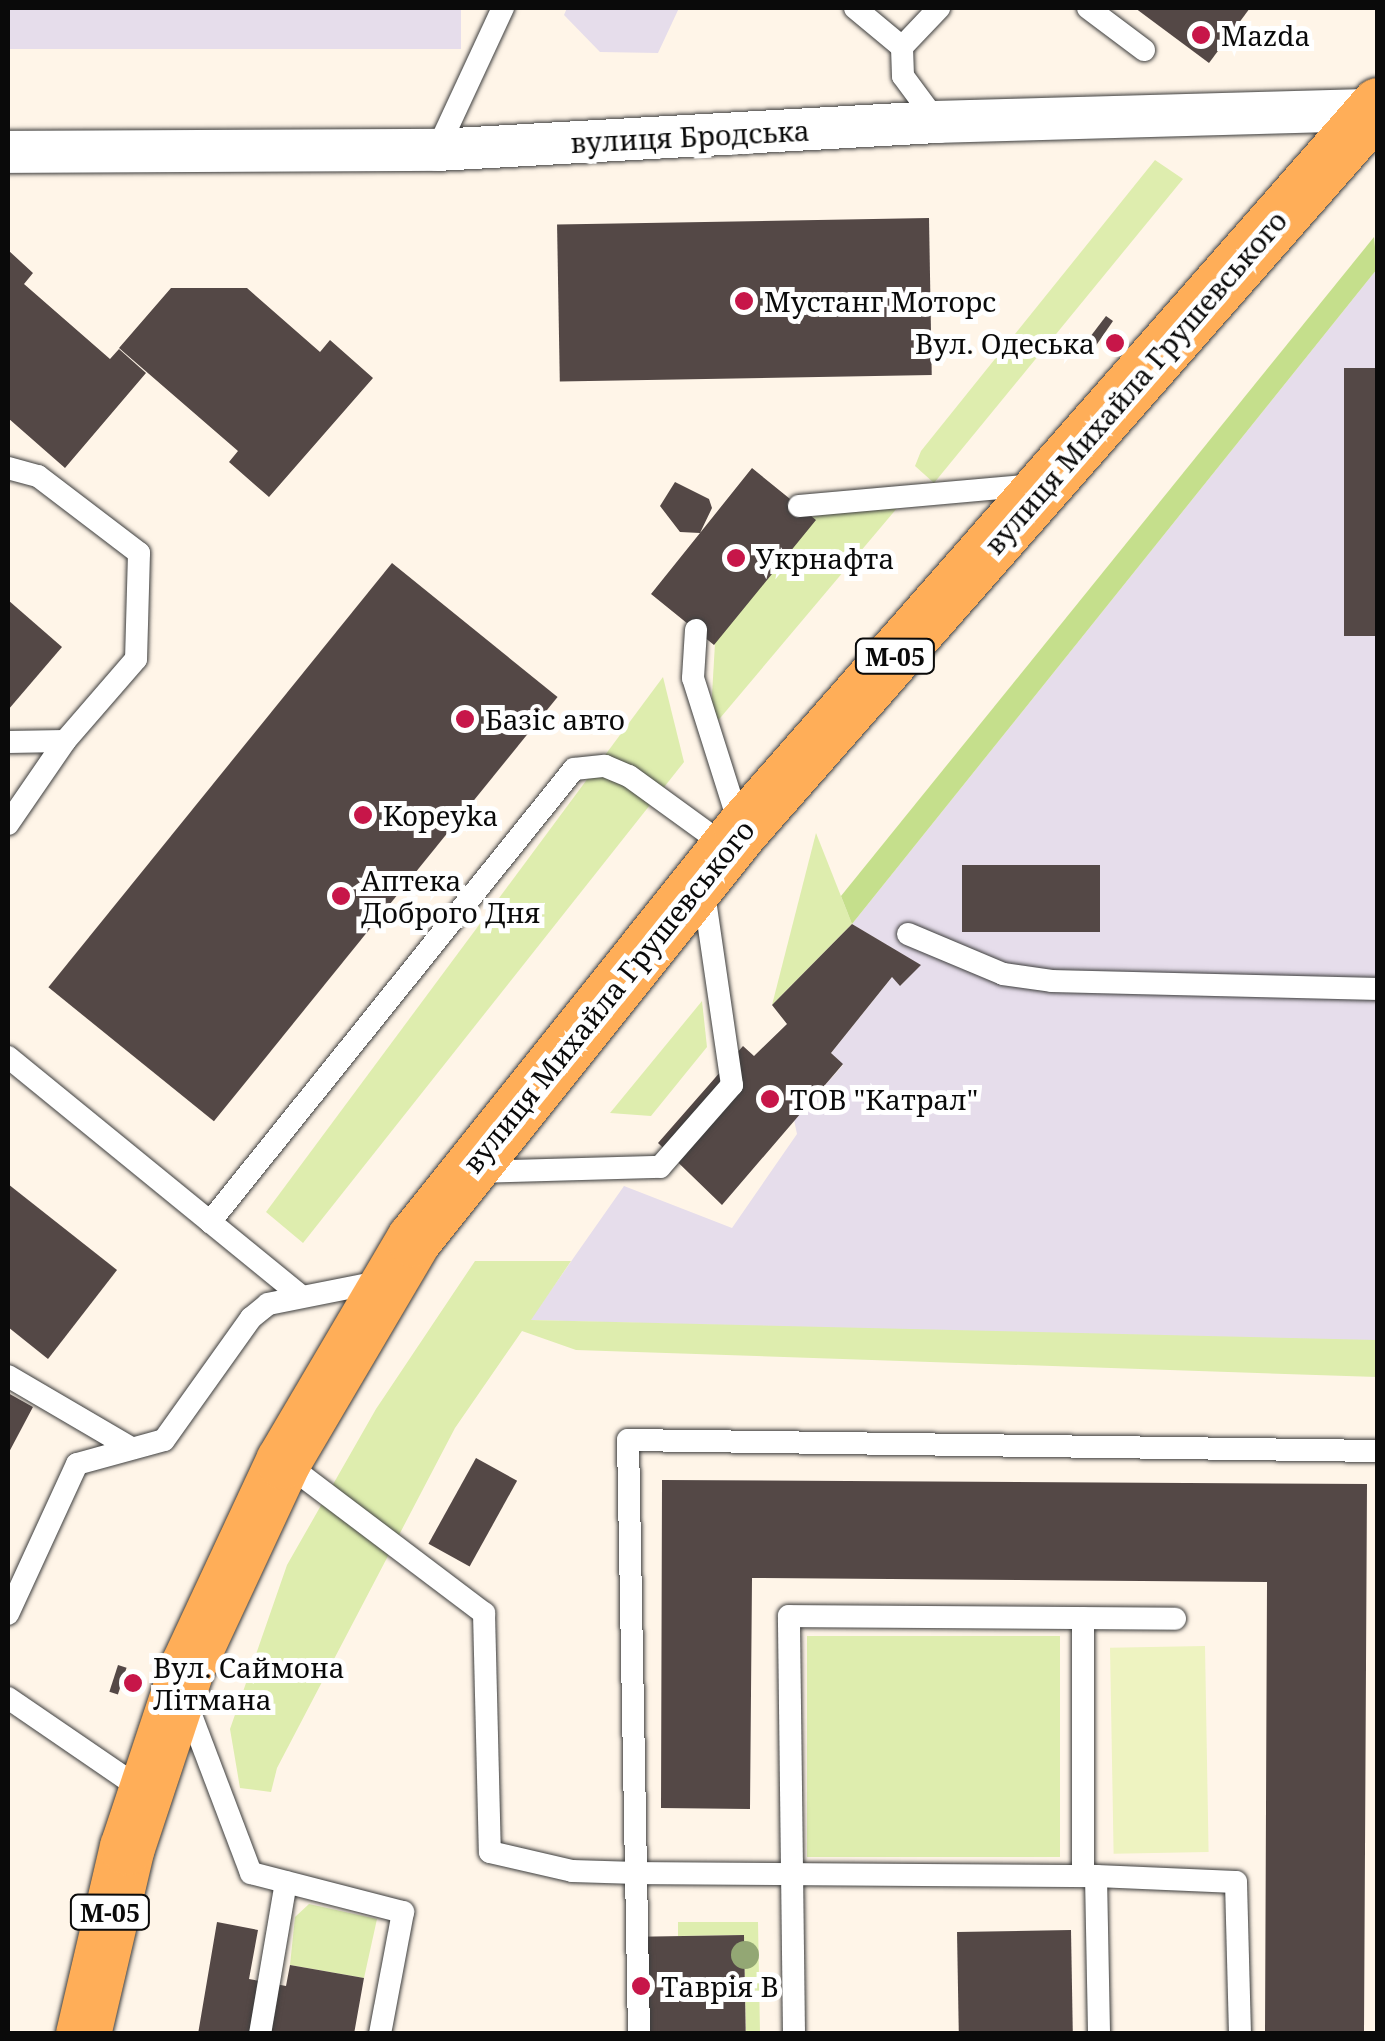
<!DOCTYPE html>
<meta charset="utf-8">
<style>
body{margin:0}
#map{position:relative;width:1385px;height:2041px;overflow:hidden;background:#fff5e8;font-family:"Noto Serif",serif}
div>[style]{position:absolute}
.industrial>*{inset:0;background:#e6ddeb;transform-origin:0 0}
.green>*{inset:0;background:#deedae;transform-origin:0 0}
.forest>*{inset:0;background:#c5df8c}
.pitch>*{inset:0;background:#eef3c1;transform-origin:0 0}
.building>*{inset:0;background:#544846;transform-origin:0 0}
.roads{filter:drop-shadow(0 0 2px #3d3d3d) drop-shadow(0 0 2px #3d3d3d)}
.lane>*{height:22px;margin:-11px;padding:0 11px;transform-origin:11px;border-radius:11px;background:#fff}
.street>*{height:42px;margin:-21px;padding:0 21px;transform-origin:21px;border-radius:21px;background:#fff}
.primary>*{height:55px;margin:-27.5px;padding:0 27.5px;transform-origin:27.5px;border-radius:27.5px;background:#ffae58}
.trees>*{width:28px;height:28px;margin:-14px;border-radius:50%;background:#93a774}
.dots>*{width:28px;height:28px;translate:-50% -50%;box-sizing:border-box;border:5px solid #fff;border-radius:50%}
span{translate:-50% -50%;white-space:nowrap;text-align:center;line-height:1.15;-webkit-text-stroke:10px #fff;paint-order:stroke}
.shield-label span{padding:2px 8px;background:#fff;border:2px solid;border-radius:8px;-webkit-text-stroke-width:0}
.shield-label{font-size:25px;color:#0a0a0a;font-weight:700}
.poi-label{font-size:28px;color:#0a0a0a}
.left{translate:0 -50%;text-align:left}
.right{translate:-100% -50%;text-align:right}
.street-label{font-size:28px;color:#0a0a0a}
.frame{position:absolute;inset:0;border:10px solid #0a0a0a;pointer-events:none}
</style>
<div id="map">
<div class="industrial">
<i style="left:8px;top:8px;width:453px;height:41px"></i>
<i style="clip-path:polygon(567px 8px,679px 8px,658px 53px,600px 52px,564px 15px)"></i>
<i style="clip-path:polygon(1377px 269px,1377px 1343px,530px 1320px,624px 1186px,732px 1228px,797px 1134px,794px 1120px,843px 1065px,831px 1053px,892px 977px,901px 985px,920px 965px,852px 924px)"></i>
</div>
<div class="green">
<i style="clip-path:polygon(1155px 160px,1183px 179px,934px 483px,915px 466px,921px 451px)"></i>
<i style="clip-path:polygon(903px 501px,710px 730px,717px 608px,788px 521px)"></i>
<i style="clip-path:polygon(663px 677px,684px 762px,303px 1243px,266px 1212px)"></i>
<i style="clip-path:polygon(816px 833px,852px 924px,772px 1005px)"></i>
<i style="clip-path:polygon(702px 1001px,707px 1047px,651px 1116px,610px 1113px)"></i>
<i style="clip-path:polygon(475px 1261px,571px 1261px,531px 1320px,1377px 1340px,1377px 1377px,576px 1350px,522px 1331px,455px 1428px,277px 1768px,271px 1792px,240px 1788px,230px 1729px,287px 1565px,376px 1409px)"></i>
<i style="left:807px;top:1636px;width:253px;height:221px"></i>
<i style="clip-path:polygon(309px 1904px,377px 1919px,364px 1978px,290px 1965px,295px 1917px)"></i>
<i style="clip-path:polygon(678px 1922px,758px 1922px,760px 2033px,746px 2033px,744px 1935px,678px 1936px)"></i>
</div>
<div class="forest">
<i style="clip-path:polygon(1374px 237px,1377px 269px,852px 924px,841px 896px)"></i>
</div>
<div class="pitch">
<i style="left:1205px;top:1646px;width:206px;height:95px;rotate:89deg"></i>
</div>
<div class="building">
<i style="clip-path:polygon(1135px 8px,1250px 8px,1209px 63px)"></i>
<i style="left:929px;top:218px;width:157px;height:372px;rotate:89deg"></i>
<i style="clip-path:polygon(8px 250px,33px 273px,24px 284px,110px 359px,119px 349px,146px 373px,65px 468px,8px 418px)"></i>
<i style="clip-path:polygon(171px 288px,247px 288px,320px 352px,330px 340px,373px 378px,269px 497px,229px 462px,238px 451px,119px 348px)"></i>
<i style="clip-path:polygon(1106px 316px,1113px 321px,1095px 347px,1087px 341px)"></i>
<i style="left:1344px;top:368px;width:34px;height:268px"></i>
<i style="clip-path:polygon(752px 468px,816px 520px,714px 645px,651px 594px,700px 533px,680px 532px,660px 506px,675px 482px,709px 499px,712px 508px,700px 533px)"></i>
<i style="left:392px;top:563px;width:213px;height:546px;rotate:39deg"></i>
<i style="clip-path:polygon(8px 600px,62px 647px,8px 710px)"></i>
<i style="left:962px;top:865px;width:138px;height:67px"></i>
<i style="clip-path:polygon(852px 924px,921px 965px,900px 986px,892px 977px,831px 1053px,843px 1064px,722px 1205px,658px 1143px,743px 1046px,754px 1056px,787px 1024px,772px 1005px)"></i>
<i style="clip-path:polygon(8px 1184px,117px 1270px,48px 1359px,8px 1327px)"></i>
<i style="clip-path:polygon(8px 1393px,33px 1407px,8px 1454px)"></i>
<i style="left:476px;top:1458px;width:47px;height:98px;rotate:29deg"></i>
<i style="clip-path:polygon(662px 1480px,1367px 1484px,1364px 2034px,1265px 2034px,1267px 1582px,752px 1578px,750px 1809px,661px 1808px)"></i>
<i style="left:118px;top:1665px;width:9px;height:28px;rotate:18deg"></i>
<i style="clip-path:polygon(217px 1922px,258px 1930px,249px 1979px,286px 1986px,290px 1965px,364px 1978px,354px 2034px,198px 2034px)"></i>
<i style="left:1071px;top:1930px;width:104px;height:114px;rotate:89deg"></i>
<i style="left:744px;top:1935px;width:99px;height:105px;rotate:89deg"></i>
</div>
<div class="roads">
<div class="lane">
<i style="left:855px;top:8px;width:61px;rotate:39.7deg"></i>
<i style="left:1088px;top:8px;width:70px;rotate:36.9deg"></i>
<i style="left:937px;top:122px;width:57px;rotate:-126.5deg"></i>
<i style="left:903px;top:76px;width:29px;rotate:-92deg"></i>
<i style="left:902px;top:47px;width:54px;rotate:-46.5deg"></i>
<i style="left:437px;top:150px;width:157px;rotate:-65.1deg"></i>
<i style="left:8px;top:468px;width:31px;rotate:15deg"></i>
<i style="left:38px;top:476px;width:127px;rotate:37.3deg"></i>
<i style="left:139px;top:553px;width:106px;rotate:91.6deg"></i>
<i style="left:136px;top:659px;width:108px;rotate:130.9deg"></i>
<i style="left:65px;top:741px;width:57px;rotate:179deg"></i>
<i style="left:799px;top:506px;width:238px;rotate:-5.1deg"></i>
<i style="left:696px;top:630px;width:48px;rotate:93.6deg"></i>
<i style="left:693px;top:678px;width:158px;rotate:72.4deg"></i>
<i style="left:8px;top:824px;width:101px;rotate:-55.5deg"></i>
<i style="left:908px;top:934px;width:103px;rotate:22.8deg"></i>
<i style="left:1003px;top:974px;width:49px;rotate:8.1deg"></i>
<i style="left:1052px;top:981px;width:326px;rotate:1.4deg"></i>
<i style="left:8px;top:1057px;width:375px;rotate:39.2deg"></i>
<i style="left:477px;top:1172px;width:183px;rotate:-1.6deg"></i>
<i style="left:660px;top:1167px;width:109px;rotate:-48.7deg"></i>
<i style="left:732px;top:1085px;width:200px;rotate:-98.3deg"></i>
<i style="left:210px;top:1222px;width:581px;rotate:-51.22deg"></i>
<i style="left:574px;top:769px;width:31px;rotate:-6deg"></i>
<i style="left:605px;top:766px;width:26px;rotate:23deg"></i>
<i style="left:629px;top:776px;width:122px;rotate:36deg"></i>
<i style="left:8px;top:1376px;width:143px;rotate:30.3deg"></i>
<i style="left:284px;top:1462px;width:251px;rotate:37.1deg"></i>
<i style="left:484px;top:1613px;width:239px;rotate:88.6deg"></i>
<i style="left:490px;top:1852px;width:84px;rotate:13deg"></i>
<i style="left:572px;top:1871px;width:65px;rotate:1.8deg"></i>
<i style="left:637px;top:1873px;width:459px;rotate:0.4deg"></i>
<i style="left:1096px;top:1876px;width:158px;rotate:88.9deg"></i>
<i style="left:8px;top:1614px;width:165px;rotate:-65.3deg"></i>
<i style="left:77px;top:1464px;width:90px;rotate:-15.4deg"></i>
<i style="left:164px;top:1440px;width:150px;rotate:-54.5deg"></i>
<i style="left:251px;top:1318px;width:22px;rotate:-39deg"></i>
<i style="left:268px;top:1304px;width:117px;rotate:-11.3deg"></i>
<i style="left:8px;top:1698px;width:165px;rotate:34.4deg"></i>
<i style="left:186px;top:1702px;width:183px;rotate:69.2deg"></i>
<i style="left:251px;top:1873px;width:157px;rotate:14.4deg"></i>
<i style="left:403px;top:1912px;width:124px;rotate:100.7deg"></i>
<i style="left:1083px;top:1876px;width:258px;rotate:-90deg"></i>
<i style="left:1096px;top:1876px;width:140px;rotate:2.5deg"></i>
<i style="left:1236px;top:1882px;width:152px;rotate:88.5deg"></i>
<i style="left:260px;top:2034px;width:154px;rotate:-80.3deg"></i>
<i style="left:639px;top:2034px;width:594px;rotate:-91.06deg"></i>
<i style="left:628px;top:1440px;width:750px;rotate:0.84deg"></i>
<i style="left:794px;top:2034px;width:418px;rotate:-90.7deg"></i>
<i style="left:789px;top:1616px;width:386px;rotate:0.4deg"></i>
</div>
<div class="street">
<i style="left:8px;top:152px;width:429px;rotate:-0.3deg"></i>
<i style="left:437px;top:150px;width:501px;rotate:-3.21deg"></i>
<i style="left:937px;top:122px;width:436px;rotate:-1.6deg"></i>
</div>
<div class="primary">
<i style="left:83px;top:2034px;width:192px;rotate:-76.8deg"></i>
<i style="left:127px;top:1847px;width:190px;rotate:-71.6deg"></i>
<i style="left:187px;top:1667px;width:227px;rotate:-65deg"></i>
<i style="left:283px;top:1461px;width:258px;rotate:-59.5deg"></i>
<i style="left:414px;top:1239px;width:524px;rotate:-51.36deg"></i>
<i style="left:741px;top:830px;width:965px;rotate:-48.7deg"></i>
</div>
</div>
<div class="trees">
<i style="left:745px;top:1955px"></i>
</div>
<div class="dots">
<i style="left:1201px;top:35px;background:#c71649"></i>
<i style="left:744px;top:301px;background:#c71649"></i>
<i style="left:1115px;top:343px;background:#c71649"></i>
<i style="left:736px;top:558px;background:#c71649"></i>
<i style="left:465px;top:719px;background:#c71649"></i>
<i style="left:363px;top:815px;background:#c71649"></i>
<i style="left:341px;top:896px;background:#c71649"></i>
<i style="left:770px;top:1099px;background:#c71649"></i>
<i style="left:133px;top:1683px;background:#c71649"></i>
<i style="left:641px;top:1986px;background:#c71649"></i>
</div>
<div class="shield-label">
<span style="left:895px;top:656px">М-05</span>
<span style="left:110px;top:1912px">М-05</span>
</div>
<div class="poi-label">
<span class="left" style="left:1221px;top:35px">Mazda</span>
<span class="left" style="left:764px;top:301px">Мустанг Моторс</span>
<span class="right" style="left:1095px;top:343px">Вул. Одеська</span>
<span class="left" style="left:756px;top:558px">Укрнафта</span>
<span class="left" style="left:485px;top:719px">Базіс авто</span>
<span class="left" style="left:383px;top:815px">Kopeyka</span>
<span class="left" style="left:361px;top:896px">Аптека<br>Доброго Дня</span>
<span class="left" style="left:790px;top:1099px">ТОВ "Катрал"</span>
<span class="left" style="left:153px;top:1683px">Вул. Саймона<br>Літмана</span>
<span class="left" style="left:661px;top:1986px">Таврія В</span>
</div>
<div class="street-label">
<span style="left:690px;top:136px;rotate:-3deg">вулиця Бродська</span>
<span style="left:1135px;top:382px;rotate:-49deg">вулиця Михайла Грушевського</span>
<span style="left:608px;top:996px;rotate:-51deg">вулиця Михайла Грушевського</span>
</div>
<div class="frame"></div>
</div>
